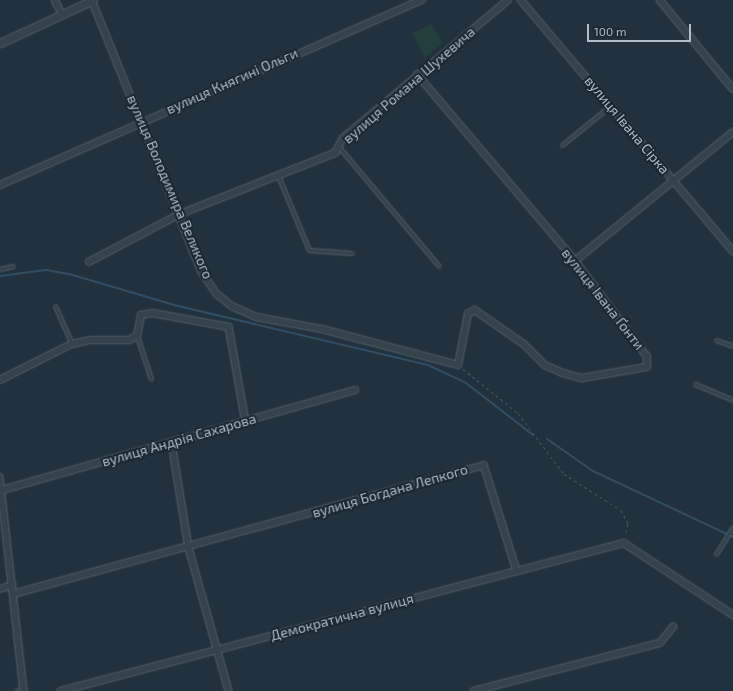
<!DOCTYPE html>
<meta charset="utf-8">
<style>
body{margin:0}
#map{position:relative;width:733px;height:691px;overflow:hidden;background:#21313d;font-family:"Exo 2",sans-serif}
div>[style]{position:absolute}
.green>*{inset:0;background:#233e3d}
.stream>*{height:2px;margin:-1px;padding:0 1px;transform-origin:1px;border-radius:1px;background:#324e64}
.path>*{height:1px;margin-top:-0.5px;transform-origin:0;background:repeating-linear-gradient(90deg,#415a5a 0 3px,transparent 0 6px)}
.roads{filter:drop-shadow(0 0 1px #53616b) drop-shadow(0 0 1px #53616b)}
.service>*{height:3px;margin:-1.5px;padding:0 1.5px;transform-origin:1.5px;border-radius:1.5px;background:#35434d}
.minor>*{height:5.5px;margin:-2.75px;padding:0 2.75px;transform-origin:2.75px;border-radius:2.75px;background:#35434d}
.tertiary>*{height:7px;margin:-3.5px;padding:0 3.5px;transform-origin:3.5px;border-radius:3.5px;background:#35434d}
span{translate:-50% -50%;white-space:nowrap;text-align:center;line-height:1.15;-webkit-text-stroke:4px #1a2832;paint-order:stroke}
.street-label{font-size:14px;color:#b0bec9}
.scale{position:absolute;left:587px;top:24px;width:104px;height:18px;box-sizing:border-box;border:2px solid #b0bec9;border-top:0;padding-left:5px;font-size:12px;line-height:14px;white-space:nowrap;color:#b0bec9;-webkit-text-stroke:3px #1a2832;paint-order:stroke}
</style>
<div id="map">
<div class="green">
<i style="clip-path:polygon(431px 24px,443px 43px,425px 58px,412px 33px)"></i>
</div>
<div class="stream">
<i style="left:0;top:276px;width:46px;rotate:-7.4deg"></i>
<i style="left:46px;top:270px;width:23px;rotate:10deg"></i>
<i style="left:69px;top:274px;width:109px;rotate:16.4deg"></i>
<i style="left:174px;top:305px;width:261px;rotate:13.3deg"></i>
<i style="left:428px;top:365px;width:42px;rotate:25.3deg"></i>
<i style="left:466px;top:383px;width:85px;rotate:37.8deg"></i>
<i style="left:547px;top:439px;width:56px;rotate:34.8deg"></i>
<i style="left:593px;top:471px;width:155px;rotate:25.2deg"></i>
</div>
<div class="path">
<i style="left:463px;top:369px;width:70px;rotate:38.7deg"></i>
<i style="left:518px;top:413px;width:76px;rotate:53deg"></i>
<i style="left:564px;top:474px;width:67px;rotate:32.3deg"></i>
<i style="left:621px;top:510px;width:16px;rotate:63deg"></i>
<i style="left:628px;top:524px;width:12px;rotate:104deg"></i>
</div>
<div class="roads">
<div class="service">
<i style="left:562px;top:145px;width:63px;rotate:-39.2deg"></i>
<i style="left:339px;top:147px;width:155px;rotate:50deg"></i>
<i style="left:279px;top:178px;width:78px;rotate:67.4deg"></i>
<i style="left:309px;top:250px;width:43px;rotate:4deg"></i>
<i style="left:0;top:269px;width:13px;rotate:-13deg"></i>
<i style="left:55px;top:306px;width:42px;rotate:65.9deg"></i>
<i style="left:137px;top:336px;width:45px;rotate:72deg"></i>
<i style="left:716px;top:340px;width:18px;rotate:19deg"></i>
<i style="left:695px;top:384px;width:41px;rotate:22.8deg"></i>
<i style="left:716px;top:554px;width:32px;rotate:-58deg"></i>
<i style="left:16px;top:691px;width:8px;rotate:-14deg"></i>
</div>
<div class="minor">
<i style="left:55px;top:0;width:16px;rotate:63deg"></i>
<i style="left:92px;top:0;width:293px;rotate:68deg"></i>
<i style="left:202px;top:272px;width:27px;rotate:56deg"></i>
<i style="left:217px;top:294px;width:19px;rotate:39deg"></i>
<i style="left:232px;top:306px;width:27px;rotate:24deg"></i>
<i style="left:257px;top:317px;width:66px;rotate:10.5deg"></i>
<i style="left:322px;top:329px;width:141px;rotate:14.8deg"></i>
<i style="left:458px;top:365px;width:52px;rotate:-78.9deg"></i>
<i style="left:468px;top:314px;width:8px;rotate:-30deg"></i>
<i style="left:475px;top:310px;width:60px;rotate:34.8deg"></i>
<i style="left:524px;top:344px;width:30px;rotate:45deg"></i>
<i style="left:545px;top:365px;width:20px;rotate:24deg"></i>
<i style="left:563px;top:373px;width:20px;rotate:15deg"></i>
<i style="left:582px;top:378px;width:66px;rotate:-9.6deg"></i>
<i style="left:647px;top:367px;width:10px;rotate:-90deg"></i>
<i style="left:647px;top:357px;width:120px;rotate:-126.9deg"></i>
<i style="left:575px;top:261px;width:244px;rotate:-130.3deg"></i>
<i style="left:521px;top:0;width:329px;rotate:49.8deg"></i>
<i style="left:660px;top:0;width:115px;rotate:50.6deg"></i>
<i style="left:0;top:185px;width:461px;rotate:-23.7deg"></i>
<i style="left:575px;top:261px;width:204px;rotate:-39.2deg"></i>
<i style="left:89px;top:262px;width:103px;rotate:-27.8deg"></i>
<i style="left:180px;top:214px;width:167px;rotate:-21.5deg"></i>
<i style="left:335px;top:153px;width:17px;rotate:-62deg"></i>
<i style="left:343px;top:138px;width:215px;rotate:-39.9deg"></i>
<i style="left:0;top:380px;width:80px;rotate:-26.6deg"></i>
<i style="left:72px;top:344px;width:19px;rotate:-12deg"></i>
<i style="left:91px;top:340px;width:38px"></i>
<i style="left:129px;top:340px;width:9px;rotate:-27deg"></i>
<i style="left:137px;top:336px;width:21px;rotate:-79deg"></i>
<i style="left:141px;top:315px;width:12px;rotate:-9deg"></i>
<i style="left:153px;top:313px;width:77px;rotate:10.4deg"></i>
<i style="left:229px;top:327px;width:97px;rotate:79.9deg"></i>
<i style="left:172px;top:443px;width:106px;rotate:80.8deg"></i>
<i style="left:189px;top:548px;width:148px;rotate:74.4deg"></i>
<i style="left:0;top:477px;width:215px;rotate:83.6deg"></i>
<i style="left:2px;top:490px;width:367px;rotate:-15.8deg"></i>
<i style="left:0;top:589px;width:13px;rotate:-18deg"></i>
<i style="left:13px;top:594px;width:488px;rotate:-15.3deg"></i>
<i style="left:484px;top:465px;width:111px;rotate:72.7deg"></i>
<i style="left:61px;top:691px;width:582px;rotate:-14.73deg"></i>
<i style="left:624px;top:543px;width:131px;rotate:33.4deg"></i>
<i style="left:474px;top:691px;width:192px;rotate:-14.5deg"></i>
<i style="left:660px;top:643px;width:21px;rotate:-51deg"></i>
</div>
<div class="tertiary">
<i style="left:0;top:43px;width:102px;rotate:-24.8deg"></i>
</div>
</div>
<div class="street-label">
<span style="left:232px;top:81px;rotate:-24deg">вулиця Княгині Ольги</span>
<span style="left:409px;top:85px;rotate:-41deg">вулиця Романа Шухевича</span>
<span style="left:627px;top:125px;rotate:50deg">вулиця Івана Сірка</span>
<span style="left:170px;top:187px;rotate:67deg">вулиця Володимира Великого</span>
<span style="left:603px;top:299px;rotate:52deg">вулиця Івана Ґонти</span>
<span style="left:179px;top:440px;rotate:-16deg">вулиця Андрія Сахарова</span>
<span style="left:390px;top:491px;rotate:-16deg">вулиця Богдана Лепкого</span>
<span style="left:342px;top:617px;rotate:-15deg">Демократична вулиця</span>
</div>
<div class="scale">100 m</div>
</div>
